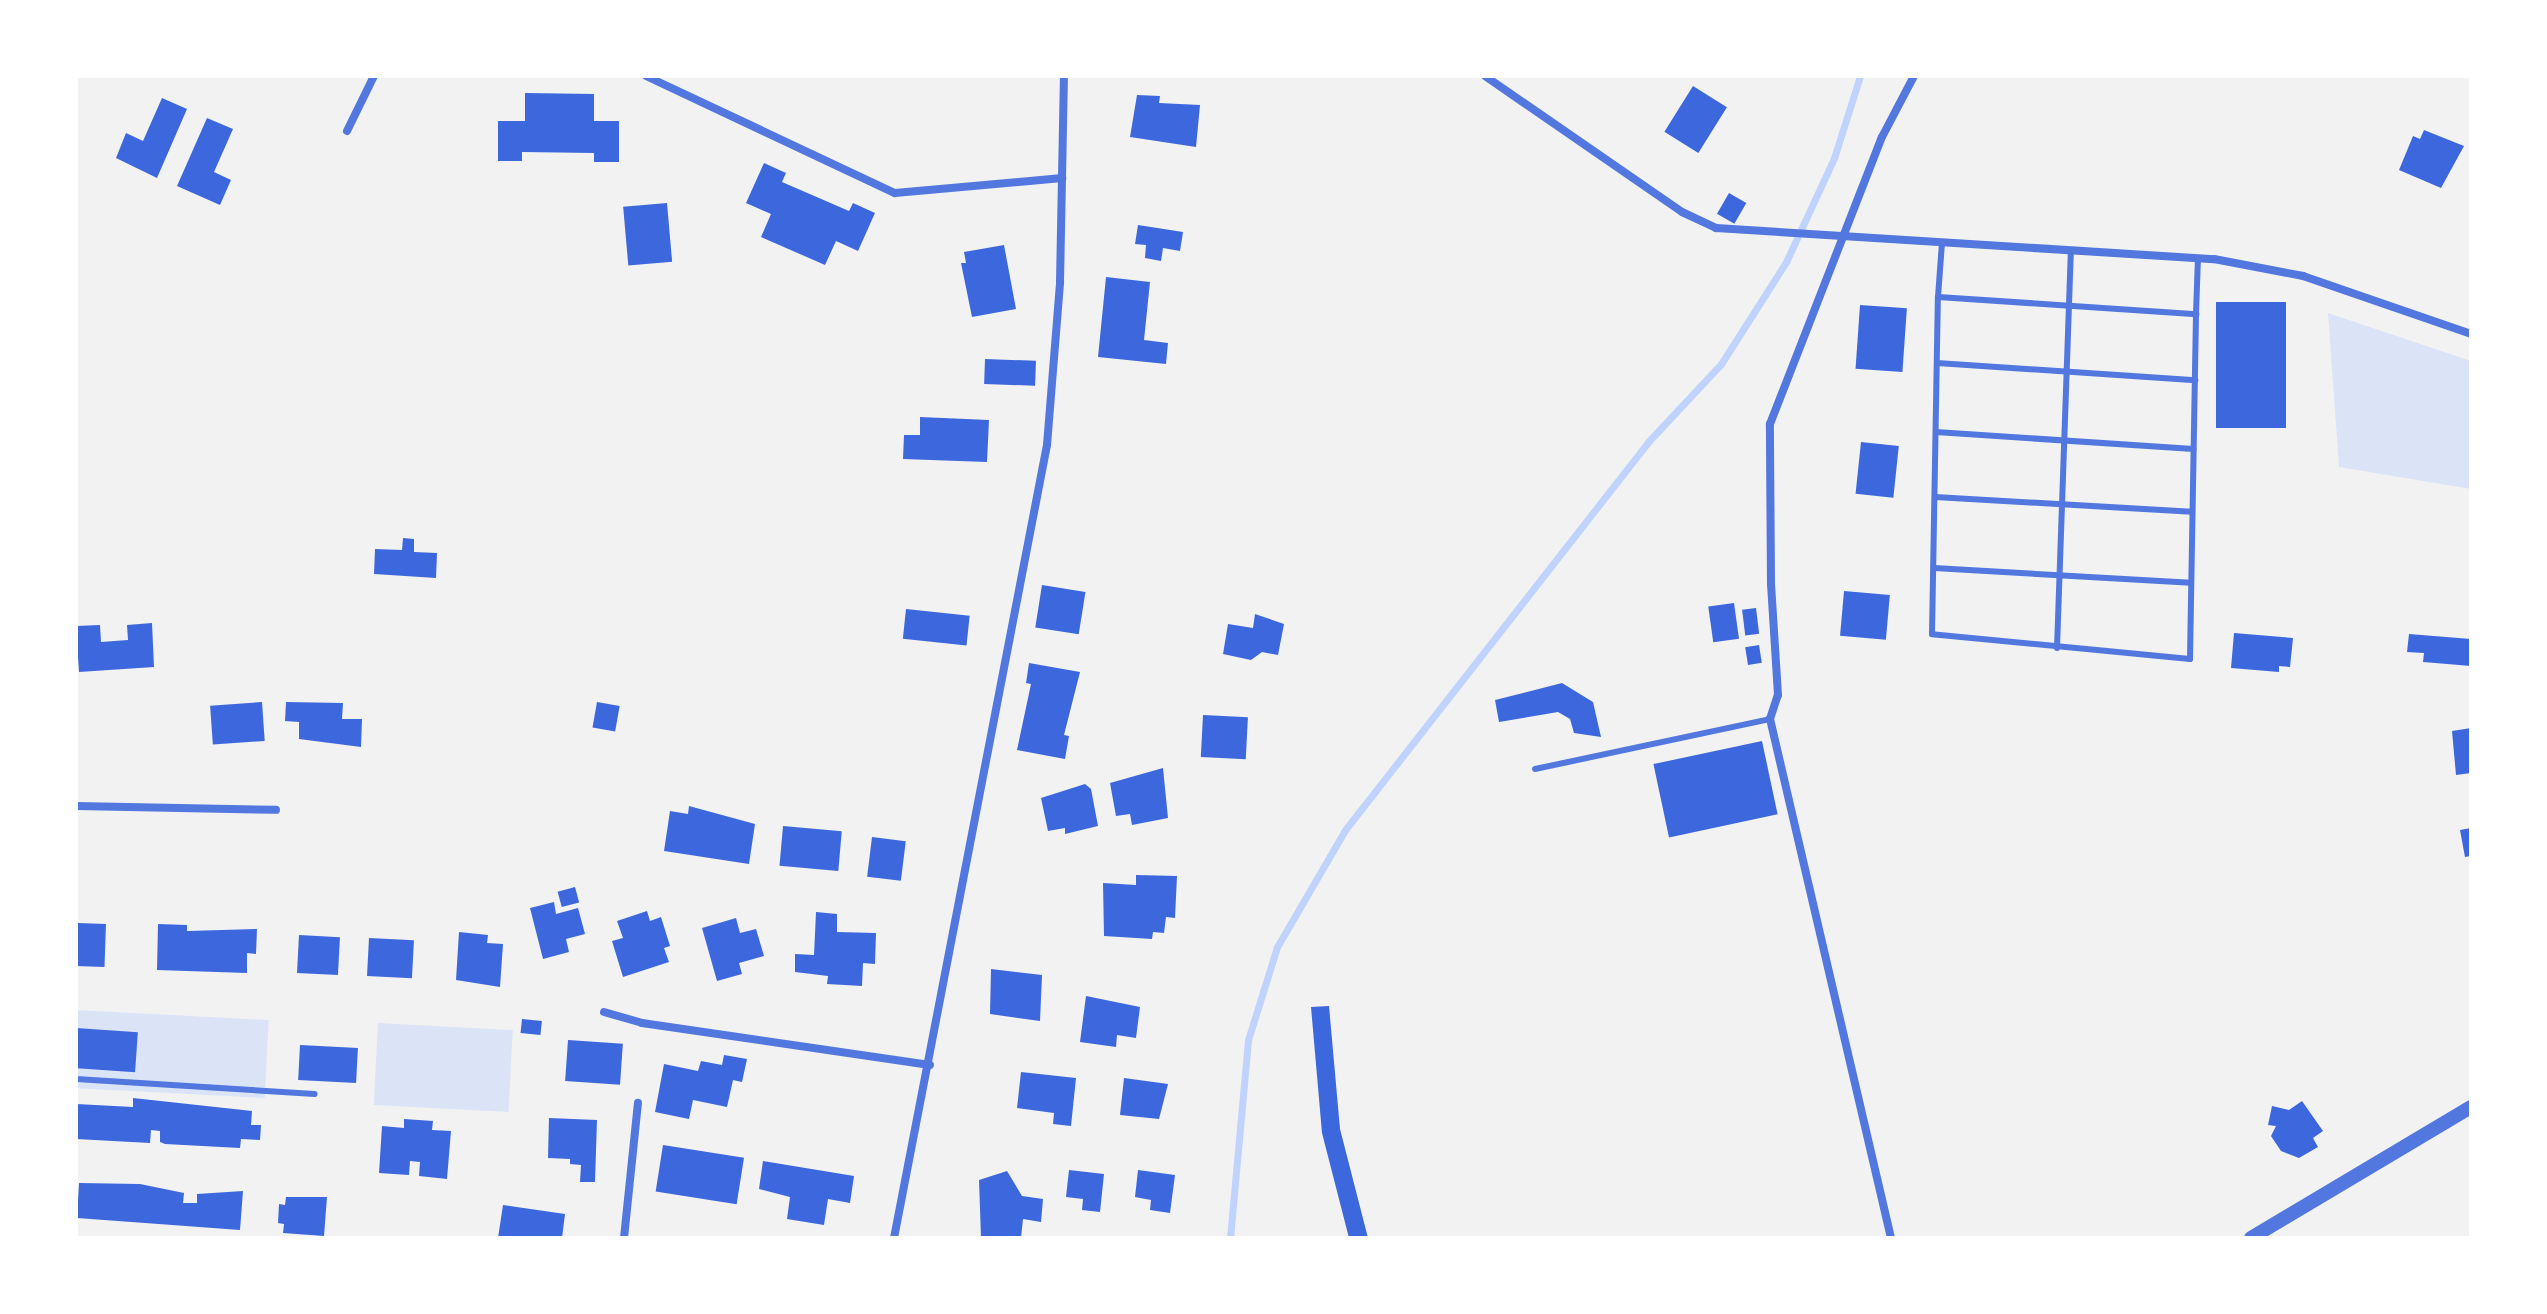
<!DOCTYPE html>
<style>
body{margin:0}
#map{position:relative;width:2547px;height:1314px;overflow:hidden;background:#f2f2f2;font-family:"Fira Sans",sans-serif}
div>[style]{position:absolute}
.green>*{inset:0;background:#dbe4f7;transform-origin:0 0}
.stream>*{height:7px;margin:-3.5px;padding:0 3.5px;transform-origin:3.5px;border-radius:3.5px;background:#bfd3fe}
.building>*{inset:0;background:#3d67dc;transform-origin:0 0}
.service>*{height:6px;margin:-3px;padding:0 3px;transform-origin:3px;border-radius:3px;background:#5277de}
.minor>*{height:8px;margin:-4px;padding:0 4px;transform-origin:4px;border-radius:4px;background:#5277de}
.tertiary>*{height:14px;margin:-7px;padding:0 7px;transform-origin:7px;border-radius:7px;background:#5277de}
span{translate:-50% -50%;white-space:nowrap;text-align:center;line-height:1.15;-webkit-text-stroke:7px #fff;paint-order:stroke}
.frame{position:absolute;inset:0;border:78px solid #fff;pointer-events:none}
</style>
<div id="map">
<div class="green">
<i style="clip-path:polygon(2328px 313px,2471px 361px,2471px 489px,2339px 467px)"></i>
<i style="left:76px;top:1010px;width:193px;height:78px;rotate:3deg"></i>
<i style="left:378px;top:1023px;width:135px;height:82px;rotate:3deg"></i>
</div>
<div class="stream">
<i style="left:1230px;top:1238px;width:199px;rotate:-84.8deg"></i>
<i style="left:1248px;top:1040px;width:97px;rotate:-72.7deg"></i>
<i style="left:1277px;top:947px;width:135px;rotate:-59.8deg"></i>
<i style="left:1345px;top:830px;width:492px;rotate:-52deg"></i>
<i style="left:1648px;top:442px;width:107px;rotate:-46.9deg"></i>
<i style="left:1721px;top:364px;width:121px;rotate:-57.5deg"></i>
<i style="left:1786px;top:262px;width:115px;rotate:-65.2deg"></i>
<i style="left:1834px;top:158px;width:86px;rotate:-72.4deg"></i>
</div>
<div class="building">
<i style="left:1693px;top:86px;width:40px;height:54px;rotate:32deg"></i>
<i style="clip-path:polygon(525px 93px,594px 94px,594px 121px,619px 121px,619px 162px,594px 162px,594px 153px,522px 152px,522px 161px,498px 161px,498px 121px,525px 121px)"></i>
<i style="clip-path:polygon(1137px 95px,1160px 96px,1159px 103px,1200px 105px,1196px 147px,1130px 137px)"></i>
<i style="clip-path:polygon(162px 98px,187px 109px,157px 178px,116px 158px,126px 133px,143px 141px)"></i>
<i style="clip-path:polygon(207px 118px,233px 129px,214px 172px,231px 180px,220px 205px,177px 186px)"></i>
<i style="clip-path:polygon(2424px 130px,2464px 146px,2441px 188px,2399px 170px,2413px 136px,2420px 139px)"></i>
<i style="clip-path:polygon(764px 163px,786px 173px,782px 182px,849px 211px,853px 203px,875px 213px,858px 251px,836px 241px,825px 265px,761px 237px,771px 214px,746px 203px)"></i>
<i style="left:1729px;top:193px;width:20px;height:24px;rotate:30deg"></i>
<i style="left:667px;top:203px;width:59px;height:44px;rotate:85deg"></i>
<i style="clip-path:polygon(1138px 225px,1183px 232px,1180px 251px,1163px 248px,1161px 261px,1145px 258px,1146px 245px,1135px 244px)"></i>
<i style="clip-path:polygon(1004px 245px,1016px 309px,972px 317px,961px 263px,966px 263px,964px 252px)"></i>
<i style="clip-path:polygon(1106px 277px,1150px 282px,1144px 340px,1168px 343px,1166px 364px,1098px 357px)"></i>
<i style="left:2286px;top:302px;width:126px;height:70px;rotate:90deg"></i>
<i style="left:1860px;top:305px;width:47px;height:64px;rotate:4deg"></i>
<i style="left:985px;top:359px;width:51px;height:25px;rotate:2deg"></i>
<i style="clip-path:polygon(920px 417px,989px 420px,987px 462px,903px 459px,904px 435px,920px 435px)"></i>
<i style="left:1861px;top:442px;width:38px;height:52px;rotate:6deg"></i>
<i style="clip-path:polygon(403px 538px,414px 539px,414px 552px,437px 553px,436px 578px,374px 574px,375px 549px,402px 550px)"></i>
<i style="left:1042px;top:585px;width:44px;height:43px;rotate:9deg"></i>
<i style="left:1844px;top:591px;width:46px;height:45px;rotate:5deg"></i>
<i style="left:1734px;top:603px;width:36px;height:26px;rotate:82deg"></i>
<i style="left:1756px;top:608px;width:26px;height:14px;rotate:83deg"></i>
<i style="left:906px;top:609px;width:64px;height:30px;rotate:6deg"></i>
<i style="clip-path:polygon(1255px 614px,1284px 624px,1278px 655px,1262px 652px,1251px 660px,1223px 654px,1228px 624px,1253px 628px)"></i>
<i style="clip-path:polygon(152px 623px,154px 667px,79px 672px,76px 626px,100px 625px,101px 642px,128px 640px,127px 625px)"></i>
<i style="clip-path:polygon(2234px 633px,2293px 638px,2290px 667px,2279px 666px,2279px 672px,2231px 668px)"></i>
<i style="clip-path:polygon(2409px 634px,2471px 639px,2471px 666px,2423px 662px,2424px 653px,2407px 652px)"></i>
<i style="left:1759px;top:645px;width:18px;height:14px;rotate:81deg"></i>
<i style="clip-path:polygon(1029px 663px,1080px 672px,1064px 735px,1069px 736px,1065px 759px,1017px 750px,1031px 684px,1026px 683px)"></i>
<i style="clip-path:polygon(1562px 683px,1593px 702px,1601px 737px,1574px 733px,1570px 719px,1558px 712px,1499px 722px,1495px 700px)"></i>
<i style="left:262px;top:702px;width:39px;height:52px;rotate:86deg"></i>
<i style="clip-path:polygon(286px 702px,343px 703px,342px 719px,362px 719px,361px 747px,299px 739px,299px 722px,285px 721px)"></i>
<i style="left:597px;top:702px;width:23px;height:26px;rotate:10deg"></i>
<i style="left:1203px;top:715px;width:45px;height:42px;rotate:3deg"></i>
<i style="clip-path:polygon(2471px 728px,2471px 773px,2456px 775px,2452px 731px)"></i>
<i style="left:1762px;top:741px;width:75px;height:111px;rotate:78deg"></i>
<i style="clip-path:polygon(1163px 768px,1168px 818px,1132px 825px,1130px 814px,1116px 816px,1110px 783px)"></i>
<i style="clip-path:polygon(1085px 784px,1091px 789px,1098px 826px,1065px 834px,1065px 828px,1048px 831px,1041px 798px)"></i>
<i style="clip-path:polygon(689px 806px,755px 824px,749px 864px,664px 851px,670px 811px,688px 814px)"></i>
<i style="left:783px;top:826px;width:59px;height:40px;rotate:5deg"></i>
<i style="clip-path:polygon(2471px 828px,2471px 856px,2465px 857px,2460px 830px)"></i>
<i style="left:872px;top:837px;width:34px;height:40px;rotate:7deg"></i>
<i style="clip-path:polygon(1136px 875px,1177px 876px,1175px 918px,1166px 917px,1164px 933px,1153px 932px,1152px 939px,1104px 936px,1103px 883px,1136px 885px)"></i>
<i style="left:575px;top:887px;width:16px;height:18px;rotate:75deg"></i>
<i style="clip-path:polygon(554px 902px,556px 914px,578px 908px,585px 934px,566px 939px,569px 952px,543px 959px,530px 908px)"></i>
<i style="clip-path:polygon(647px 911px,650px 921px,661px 917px,670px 946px,664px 948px,669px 962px,623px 977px,612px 941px,623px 938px,617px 921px)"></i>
<i style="clip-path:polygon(816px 912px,837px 914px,837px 932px,876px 933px,875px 964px,863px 963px,862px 986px,827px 984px,828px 976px,795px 972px,795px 954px,814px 955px)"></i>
<i style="clip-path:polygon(736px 918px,740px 933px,756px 929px,764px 956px,739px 963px,742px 974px,717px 981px,702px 928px)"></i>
<i style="left:77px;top:923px;width:29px;height:43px;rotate:2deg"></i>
<i style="clip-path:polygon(158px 924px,187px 925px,187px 931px,257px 929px,256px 954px,247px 953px,247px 973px,157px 970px)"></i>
<i style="clip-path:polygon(459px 932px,488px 935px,487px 943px,503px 944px,500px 987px,456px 980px)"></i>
<i style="left:299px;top:935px;width:41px;height:38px;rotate:3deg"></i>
<i style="left:369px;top:938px;width:45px;height:38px;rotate:3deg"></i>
<i style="clip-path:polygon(991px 969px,1042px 975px,1040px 1021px,990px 1014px)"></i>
<i style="clip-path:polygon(1086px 996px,1140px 1007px,1136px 1038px,1117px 1035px,1116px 1047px,1080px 1042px)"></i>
<i style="clip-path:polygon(1329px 1006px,1340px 1129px,1368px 1238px,1349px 1238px,1322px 1133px,1311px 1007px)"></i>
<i style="left:522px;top:1019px;width:20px;height:14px;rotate:6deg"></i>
<i style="left:76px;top:1028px;width:62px;height:40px;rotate:4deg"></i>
<i style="left:568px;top:1040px;width:55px;height:41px;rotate:4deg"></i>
<i style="left:300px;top:1045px;width:58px;height:35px;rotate:3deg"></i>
<i style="clip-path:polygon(724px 1055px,747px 1059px,742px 1082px,733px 1080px,727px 1107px,693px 1100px,689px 1119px,655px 1112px,664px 1064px,698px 1071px,701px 1061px,722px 1065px)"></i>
<i style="clip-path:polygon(1021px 1072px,1076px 1078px,1071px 1126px,1053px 1124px,1054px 1113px,1017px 1108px)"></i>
<i style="clip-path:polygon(1124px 1078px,1168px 1084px,1159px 1119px,1120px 1115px)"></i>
<i style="clip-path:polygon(133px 1098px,252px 1111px,251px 1125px,261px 1125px,260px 1140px,241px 1139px,240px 1148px,165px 1144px,160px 1142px,160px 1131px,151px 1130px,150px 1143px,76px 1139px,76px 1104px,133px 1107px)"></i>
<i style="clip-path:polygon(2302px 1101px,2323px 1131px,2313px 1138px,2318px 1147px,2299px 1158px,2281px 1151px,2271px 1136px,2276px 1126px,2268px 1125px,2272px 1106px,2289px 1110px)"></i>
<i style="clip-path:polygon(549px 1118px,597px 1120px,595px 1182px,580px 1182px,581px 1165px,570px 1164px,570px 1159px,548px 1158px)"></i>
<i style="clip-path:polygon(404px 1119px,433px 1121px,432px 1130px,451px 1131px,447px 1179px,419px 1176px,420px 1162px,410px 1161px,409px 1175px,379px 1173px,382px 1126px,404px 1128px)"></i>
<i style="left:663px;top:1145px;width:82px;height:47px;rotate:9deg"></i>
<i style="clip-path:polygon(763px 1161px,854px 1176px,850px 1203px,828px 1199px,824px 1225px,787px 1219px,790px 1197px,759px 1189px)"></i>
<i style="clip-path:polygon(1069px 1170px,1104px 1174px,1100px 1212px,1082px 1210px,1083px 1199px,1066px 1197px)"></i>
<i style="clip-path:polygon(1138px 1170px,1175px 1175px,1170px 1213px,1150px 1210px,1151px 1200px,1135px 1197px)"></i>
<i style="clip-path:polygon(1007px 1171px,1022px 1196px,1043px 1199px,1041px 1222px,1023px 1219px,1021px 1238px,981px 1238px,979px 1180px)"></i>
<i style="clip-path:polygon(79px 1183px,140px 1184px,184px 1193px,183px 1203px,197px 1203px,197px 1194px,243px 1191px,240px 1230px,77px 1218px)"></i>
<i style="clip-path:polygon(286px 1197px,327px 1197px,324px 1236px,283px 1233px,284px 1224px,278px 1223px,279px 1204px,285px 1205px)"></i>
<i style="clip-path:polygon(503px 1205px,565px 1214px,562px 1238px,498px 1238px)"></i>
</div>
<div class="service">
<i style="left:1938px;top:297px;width:259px;rotate:3.8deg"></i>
<i style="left:2196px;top:314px;width:345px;rotate:91deg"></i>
<i style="left:2190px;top:659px;width:259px;rotate:-174.5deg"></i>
<i style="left:1932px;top:634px;width:337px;rotate:-89deg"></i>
<i style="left:1938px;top:297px;width:54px;rotate:-85.8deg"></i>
<i style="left:2196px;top:314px;width:56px;rotate:-88deg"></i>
<i style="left:1937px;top:363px;width:259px;rotate:3.8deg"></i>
<i style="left:1936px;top:432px;width:258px;rotate:3.8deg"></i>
<i style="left:1935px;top:497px;width:257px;rotate:3.3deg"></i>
<i style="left:1934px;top:568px;width:257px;rotate:3.3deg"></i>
<i style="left:2057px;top:648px;width:398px;rotate:-88deg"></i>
<i style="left:1535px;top:769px;width:240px;rotate:-12deg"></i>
<i style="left:76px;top:1079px;width:239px;rotate:3.6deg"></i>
</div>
<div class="minor">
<i style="left:646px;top:76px;width:275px;rotate:25.2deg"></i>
<i style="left:895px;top:193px;width:168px;rotate:-5.1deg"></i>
<i style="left:1485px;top:76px;width:239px;rotate:34.6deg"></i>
<i style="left:1682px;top:212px;width:38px;rotate:25deg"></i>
<i style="left:1716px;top:228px;width:499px;rotate:3.6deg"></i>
<i style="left:2214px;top:259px;width:91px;rotate:10.8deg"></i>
<i style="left:2303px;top:276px;width:178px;rotate:19deg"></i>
<i style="left:347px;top:131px;width:61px;rotate:-63.9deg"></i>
<i style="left:76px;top:806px;width:200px;rotate:1.1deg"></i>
<i style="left:604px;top:1012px;width:40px;rotate:16deg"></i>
<i style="left:642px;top:1023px;width:291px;rotate:8.3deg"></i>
<i style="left:624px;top:1238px;width:136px;rotate:-84.1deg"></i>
<i style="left:894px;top:1238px;width:808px;rotate:-79.08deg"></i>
<i style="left:1047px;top:445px;width:164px;rotate:-85.4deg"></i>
<i style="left:1060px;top:282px;width:206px;rotate:-88.9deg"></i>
<i style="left:1891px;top:1238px;width:533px;rotate:-103.12deg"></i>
<i style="left:1770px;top:719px;width:25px;rotate:-72deg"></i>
<i style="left:1778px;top:695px;width:110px;rotate:-93.6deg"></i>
<i style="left:1771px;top:585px;width:161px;rotate:-90.4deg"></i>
<i style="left:1770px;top:424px;width:308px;rotate:-68.7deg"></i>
<i style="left:1882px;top:137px;width:69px;rotate:-62.3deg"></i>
</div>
<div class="tertiary">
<i style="left:2251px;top:1238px;width:256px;rotate:-30.8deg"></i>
</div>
<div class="frame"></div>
</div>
